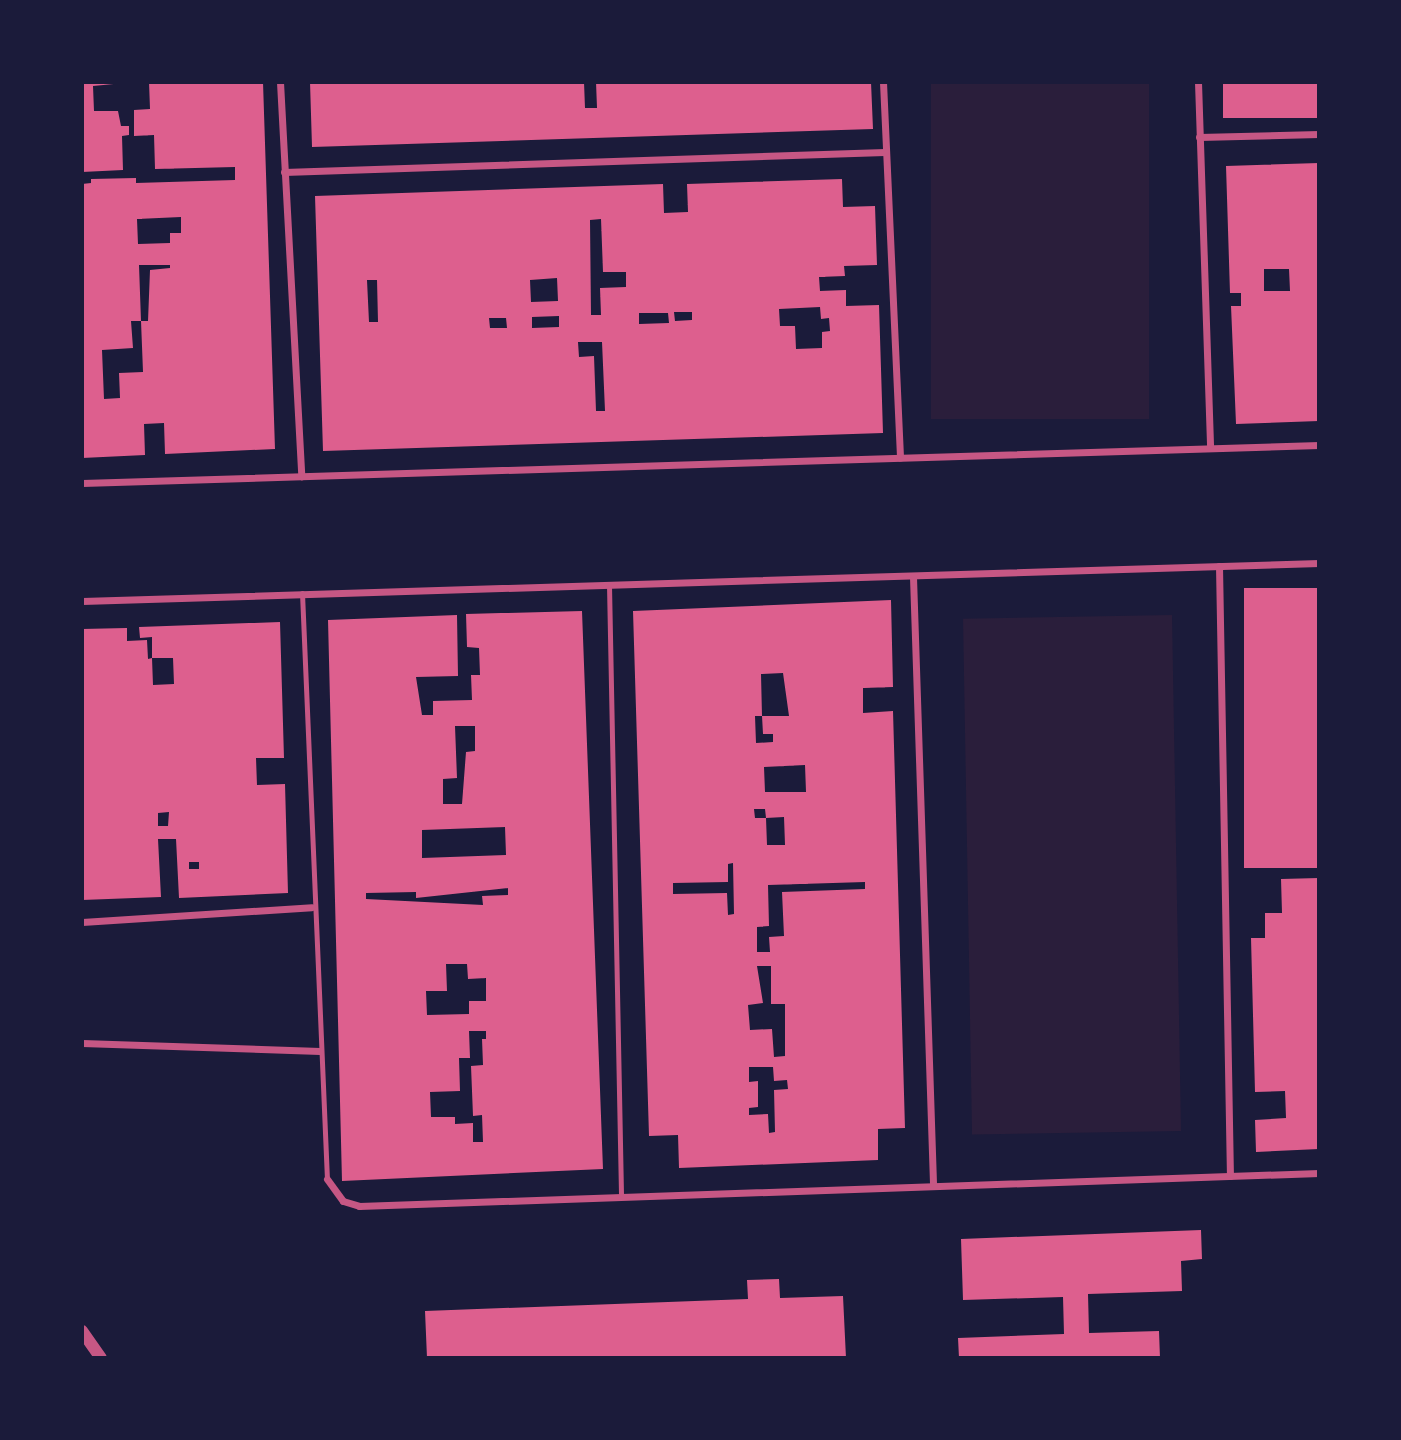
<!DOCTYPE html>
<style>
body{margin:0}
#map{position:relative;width:1401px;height:1440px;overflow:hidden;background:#1b1b3a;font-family:"IBM Plex Serif",serif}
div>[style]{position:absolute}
.green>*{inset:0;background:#2a1e3b;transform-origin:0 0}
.building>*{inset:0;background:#dd5f8e;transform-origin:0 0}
.service>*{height:5px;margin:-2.5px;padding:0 2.5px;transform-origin:2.5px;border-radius:2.5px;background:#c65784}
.minor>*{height:7px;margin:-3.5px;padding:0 3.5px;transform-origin:3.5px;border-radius:3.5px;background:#c65784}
.tertiary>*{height:12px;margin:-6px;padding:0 6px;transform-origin:6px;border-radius:6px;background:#c65784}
span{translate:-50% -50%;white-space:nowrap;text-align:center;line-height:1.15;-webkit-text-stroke:7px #1b1b3a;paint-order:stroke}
.frame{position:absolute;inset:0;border:84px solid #1b1b3a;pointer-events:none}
</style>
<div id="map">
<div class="green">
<i style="left:931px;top:82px;width:218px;height:337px"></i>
<i style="left:1172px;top:615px;width:516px;height:209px;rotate:89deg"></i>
</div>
<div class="building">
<i style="clip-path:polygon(82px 82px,134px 82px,93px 86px,94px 111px,118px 111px,121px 126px,129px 126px,129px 135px,122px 136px,123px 170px,82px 172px)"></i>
<i style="clip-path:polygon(evenodd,149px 82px,263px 82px,275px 449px,165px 454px,164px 423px,144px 424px,145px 455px,82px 458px,82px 184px,91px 183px,91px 179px,136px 178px,136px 183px,235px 180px,235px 167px,155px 169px,154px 135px,134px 136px,134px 110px,150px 109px,149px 82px,181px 217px,181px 233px,170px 233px,170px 243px,138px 244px,137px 219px,181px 217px,149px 82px,139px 265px,170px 265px,170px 268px,150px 270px,148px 321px,141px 321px,143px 372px,119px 373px,120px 398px,104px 399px,102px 350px,133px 348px,131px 321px,141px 321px,139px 265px)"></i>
<i style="clip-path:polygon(310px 82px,584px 82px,585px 108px,597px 108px,596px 82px,871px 82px,873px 129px,312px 147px)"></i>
<i style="left:1223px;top:82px;width:96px;height:36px"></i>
<i style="clip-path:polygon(evenodd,1319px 163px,1319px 421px,1236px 424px,1231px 306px,1241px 306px,1241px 293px,1230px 293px,1226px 166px,1319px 163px,1264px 269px,1289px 269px,1290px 291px,1264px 291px,1264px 269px)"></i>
<i style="clip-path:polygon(evenodd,842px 179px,843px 207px,875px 206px,877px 265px,844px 266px,845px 276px,819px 277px,820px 291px,846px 290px,846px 306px,879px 305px,883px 433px,323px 451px,315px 196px,663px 184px,664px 213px,688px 212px,687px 184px,842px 179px,601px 219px,603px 272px,626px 272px,626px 287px,600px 288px,601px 315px,591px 315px,590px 220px,601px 219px,842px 179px,557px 278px,558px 301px,531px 302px,530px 280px,557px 278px,842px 179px,367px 280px,377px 280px,378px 322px,369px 322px,367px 280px,842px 179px,820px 307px,821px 319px,829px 318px,830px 331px,822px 332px,822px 348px,796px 349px,795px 326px,780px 326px,779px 309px,820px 307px,842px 179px,674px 312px,692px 312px,692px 320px,675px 321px,674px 312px,842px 179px,639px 313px,668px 313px,669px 323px,639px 324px,639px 313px,842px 179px,559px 316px,559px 327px,532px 328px,532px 317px,559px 316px,842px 179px,489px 318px,506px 318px,507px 328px,490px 328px,489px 318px,842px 179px,578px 342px,602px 342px,605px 411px,596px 411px,594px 356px,579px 357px,578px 342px)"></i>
<i style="left:1319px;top:588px;width:280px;height:75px;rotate:90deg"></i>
<i style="clip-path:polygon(evenodd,891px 600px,893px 687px,863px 688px,863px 713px,893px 711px,905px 1128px,878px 1129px,878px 1160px,679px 1168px,678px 1135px,649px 1136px,633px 611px,891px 600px,783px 673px,789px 716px,762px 716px,761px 674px,783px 673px,891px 600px,755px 716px,762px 716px,763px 734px,773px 734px,773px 742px,756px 743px,755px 716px,891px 600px,805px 765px,806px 792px,765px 792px,764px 767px,805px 765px,891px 600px,754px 809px,765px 809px,766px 818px,784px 817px,785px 845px,767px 845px,766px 818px,755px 818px,754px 809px,891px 600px,733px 863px,734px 914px,728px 915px,727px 893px,673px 894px,673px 883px,728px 882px,728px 864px,733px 863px,891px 600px,865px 882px,865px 889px,782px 892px,784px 936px,769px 937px,770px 952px,757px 952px,757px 927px,769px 926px,768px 885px,865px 882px,891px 600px,757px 966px,771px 966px,771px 1004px,785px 1004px,785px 1056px,774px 1057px,772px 1029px,750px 1030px,748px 1005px,763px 1003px,757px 966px,891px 600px,749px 1067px,773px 1067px,774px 1081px,787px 1080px,788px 1089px,774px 1090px,775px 1132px,769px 1133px,768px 1114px,749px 1115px,749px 1108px,758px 1107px,758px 1081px,749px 1082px,749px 1067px)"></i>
<i style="clip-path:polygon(evenodd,582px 611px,603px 1169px,342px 1181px,328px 620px,457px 615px,458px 676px,416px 677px,422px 715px,433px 715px,433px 701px,472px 700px,471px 675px,480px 675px,479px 648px,467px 647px,466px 614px,582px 611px,455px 726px,475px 726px,475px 751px,466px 752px,462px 804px,443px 804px,443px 779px,457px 778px,455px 726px,582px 611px,505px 827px,506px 855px,422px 858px,422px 830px,505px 827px,582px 611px,508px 888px,508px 895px,482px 896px,483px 905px,366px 899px,366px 893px,416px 892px,416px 898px,508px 888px,582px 611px,446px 964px,467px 964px,468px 979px,486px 978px,486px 1001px,469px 1001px,469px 1014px,427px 1015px,426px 991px,447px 991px,446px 964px,582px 611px,469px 1031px,486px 1031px,486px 1039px,482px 1039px,483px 1065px,471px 1066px,473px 1116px,482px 1115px,483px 1142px,473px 1142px,473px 1123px,455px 1124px,455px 1117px,431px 1117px,430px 1092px,460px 1091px,459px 1058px,470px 1058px,469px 1031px)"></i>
<i style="clip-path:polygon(evenodd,280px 622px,284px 758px,256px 758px,257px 785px,285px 784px,288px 893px,179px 898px,176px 839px,158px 839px,161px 897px,82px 900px,82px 629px,127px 628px,127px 641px,147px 640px,148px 659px,152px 658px,152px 637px,140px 638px,139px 627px,280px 622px,152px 658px,173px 658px,174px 684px,153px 685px,152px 658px,280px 622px,169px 812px,168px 826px,158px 826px,158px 813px,169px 812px,280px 622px,189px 862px,199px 862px,199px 869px,189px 869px,189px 862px)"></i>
<i style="clip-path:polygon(1319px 878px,1319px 1149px,1256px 1152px,1255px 1120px,1286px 1118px,1285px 1091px,1255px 1092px,1251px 938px,1265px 938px,1265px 913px,1282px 913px,1281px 879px)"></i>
<i style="clip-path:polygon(1201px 1230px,1202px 1259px,1181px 1261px,1182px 1291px,1088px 1294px,1089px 1333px,1159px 1331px,1160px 1358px,959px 1358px,958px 1338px,1064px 1334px,1063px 1297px,963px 1300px,961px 1239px)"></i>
<i style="clip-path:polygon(779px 1279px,780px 1298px,843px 1296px,846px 1358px,427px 1358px,425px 1311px,748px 1299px,747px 1280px)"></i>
</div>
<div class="service">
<i style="left:609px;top:585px;width:611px;rotate:88.87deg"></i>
<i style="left:302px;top:593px;width:587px;rotate:87.56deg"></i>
</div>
<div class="minor">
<i style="left:280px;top:82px;width:395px;rotate:86.9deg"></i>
<i style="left:883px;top:82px;width:376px;rotate:87.4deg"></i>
<i style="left:1198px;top:82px;width:366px;rotate:88.1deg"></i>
<i style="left:1199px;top:137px;width:120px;rotate:-1.4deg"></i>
<i style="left:284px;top:172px;width:601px;rotate:-1.91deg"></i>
<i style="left:82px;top:483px;width:1238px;rotate:-1.76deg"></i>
<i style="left:1219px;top:566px;width:610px;rotate:88.97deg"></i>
<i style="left:913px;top:577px;width:607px;rotate:88.11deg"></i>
<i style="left:82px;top:601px;width:1238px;rotate:-1.76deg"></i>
<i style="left:82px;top:922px;width:230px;rotate:-3.7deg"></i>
<i style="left:82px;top:1043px;width:238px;rotate:1.9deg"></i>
<i style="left:327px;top:1179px;width:27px;rotate:54deg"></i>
<i style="left:343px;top:1201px;width:17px;rotate:17deg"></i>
<i style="left:359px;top:1206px;width:961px;rotate:-1.97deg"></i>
</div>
<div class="tertiary">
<i style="left:82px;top:1331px;width:33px;rotate:55deg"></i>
</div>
<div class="frame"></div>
</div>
